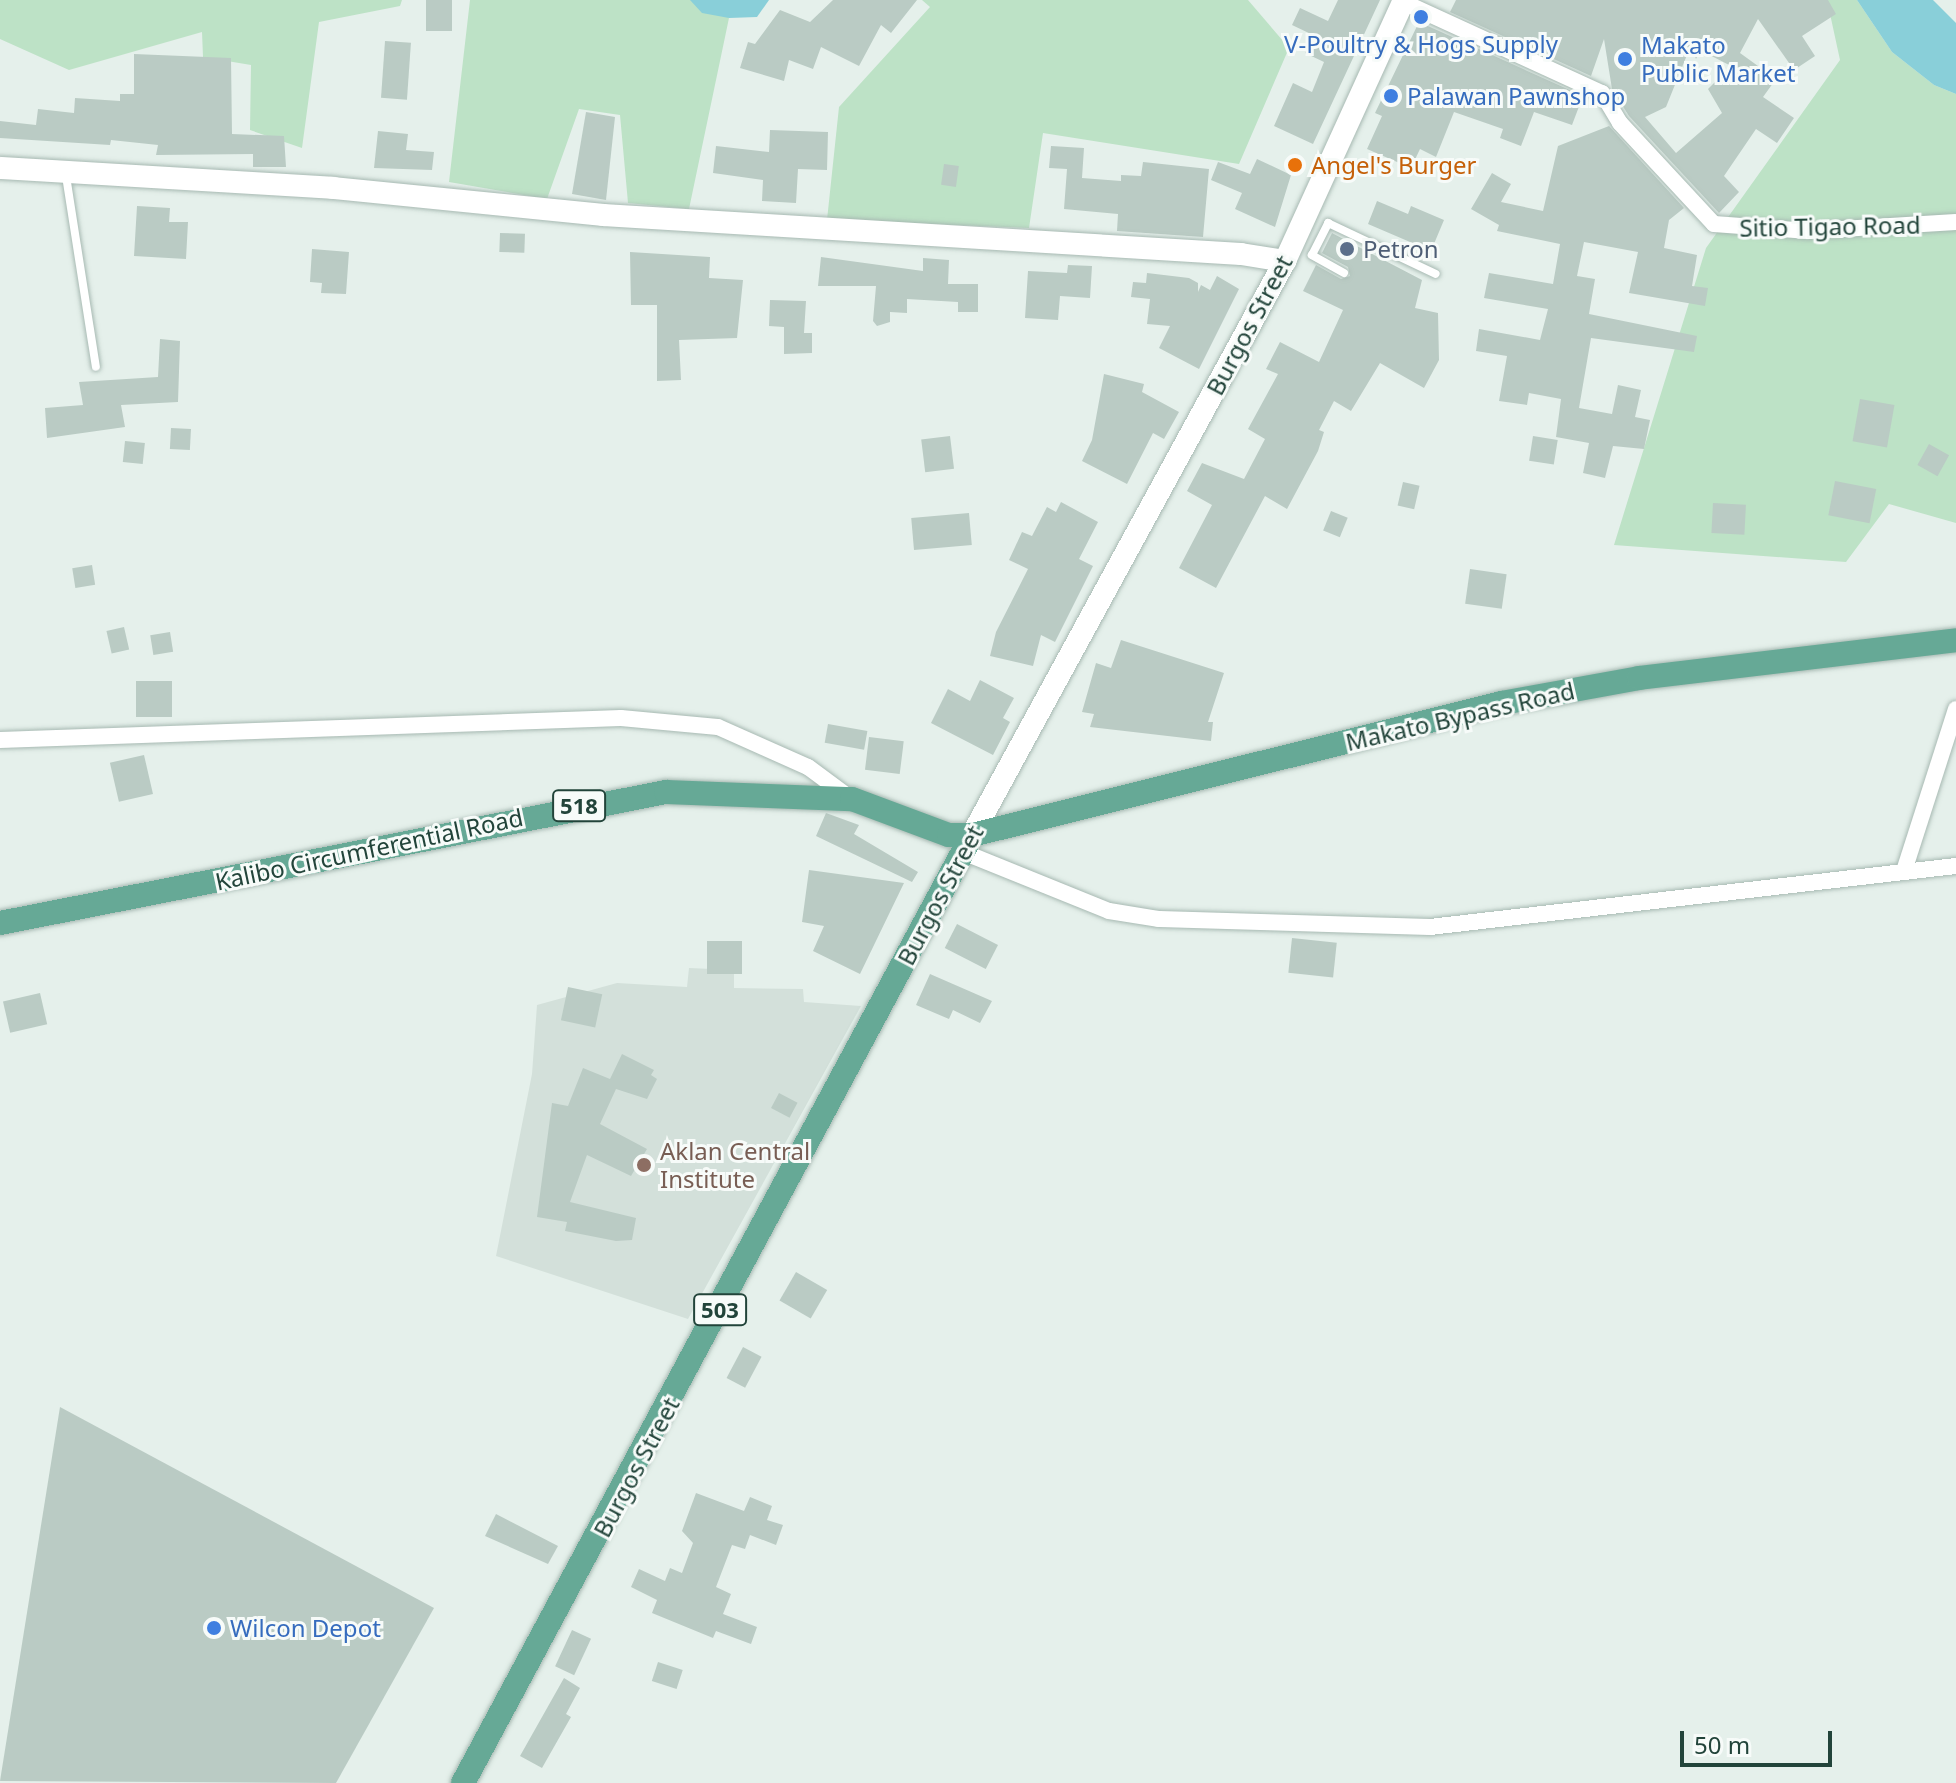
<!DOCTYPE html>
<style>
body{margin:0}
#map{position:relative;width:1956px;height:1783px;overflow:hidden;background:#e5f0eb;font-family:"Noto Sans",sans-serif}
div>[style]{position:absolute}
.built>*{inset:0;background:#d3e0da}
.green>*{inset:0;background:#bde2c6}
.water>*{inset:0;background:#89cfd9}
.building>*{inset:0;background:#bacbc4;transform-origin:0 0}
.roads{filter:drop-shadow(0 0 2px #a7b9b2) drop-shadow(0 0 2px #a7b9b2)}
.lane>*{height:8px;margin:-4px;padding:0 4px;transform-origin:4px;border-radius:4px;background:#fff}
.street>*{height:16px;margin:-8px;padding:0 8px;transform-origin:8px;border-radius:8px;background:#fff}
.secondary>*{height:22px;margin:-11px;padding:0 11px;transform-origin:11px;border-radius:11px;background:#fff}
.primary>*{height:24px;margin:-12px;padding:0 12px;transform-origin:12px;border-radius:12px;background:#66a996}
.dots>*{width:22px;height:22px;translate:-50% -50%;box-sizing:border-box;border:4px solid #f7fbf9;border-radius:50%}
span{translate:-50% -50%;white-space:nowrap;text-align:center;line-height:1.15;-webkit-text-stroke:6px #f7fbf9;paint-order:stroke}
.shield-label span{padding:2px 6px;background:#f7fbf9;border:2px solid;border-radius:6px;-webkit-text-stroke-width:0}
.shield-label{font-size:22px;color:#22443a;font-weight:700}
.shop-label{font-size:24px;color:#366cbe}
.left{translate:0 -50%;text-align:left}
.food-label{font-size:24px;color:#c56008}
.street-label{font-size:24px;color:#22443a}
.service-label{font-size:24px;color:#4e5e75}
.education-label{font-size:24px;color:#785e54}
.scale{position:absolute;left:1680px;top:1731px;width:152px;height:36px;box-sizing:border-box;border:4px solid #22443a;border-top:0;padding-left:10px;font-size:24px;line-height:28px;white-space:nowrap;color:#22443a;-webkit-text-stroke:6px #f7fbf9;paint-order:stroke}
</style>
<div id="map">
<div class="built">
<i style="clip-path:polygon(689px 968px,734px 970px,734px 988px,803px 989px,804px 1002px,861px 1006px,688px 1319px,496px 1256px,532px 1074px,537px 1005px,617px 983px,687px 987px)"></i>
</div>
<div class="green">
<i style="clip-path:polygon(0 0,402px 0,400px 6px,319px 22px,302px 148px,250px 130px,251px 65px,203px 57px,202px 32px,69px 70px,0 39px)"></i>
<i style="clip-path:polygon(470px 0,707px 0,729px 18px,689px 209px,628px 203px,620px 115px,579px 109px,547px 199px,449px 182px)"></i>
<i style="clip-path:polygon(922px 0,1248px 0,1289px 48px,1239px 164px,1043px 133px,1029px 228px,827px 220px,839px 107px,930px 7px)"></i>
<i style="clip-path:polygon(1827px 0,1857px 0,1892px 52px,1934px 85px,1956px 94px,1956px 523px,1889px 504px,1846px 562px,1614px 545px,1706px 248px,1840px 60px)"></i>
</div>
<div class="water">
<i style="clip-path:polygon(690px 0,769px 0,757px 17px,729px 18px,702px 13px)"></i>
<i style="clip-path:polygon(1857px 0,1933px 0,1956px 23px,1956px 94px,1934px 85px,1892px 52px)"></i>
</div>
<div class="building">
<i style="left:426px;top:0;width:26px;height:31px"></i>
<i style="clip-path:polygon(833px 0,917px 0,891px 33px,881px 25px,859px 66px,821px 47px,813px 69px,789px 60px,784px 81px,740px 68px,748px 42px,755px 44px,780px 10px,810px 22px)"></i>
<i style="clip-path:polygon(1338px 0,1380px 0,1313px 144px,1274px 126px,1293px 83px,1312px 92px,1324px 62px,1305px 53px,1313px 35px,1292px 25px,1300px 8px,1328px 21px)"></i>
<i style="clip-path:polygon(evenodd,1456px 0,1828px 0,1836px 14px,1802px 36px,1815px 56px,1794px 70px,1758px 19px,1740px 53px,1776px 79px,1763px 97px,1794px 118px,1777px 143px,1756px 129px,1724px 176px,1739px 192px,1719px 213px,1629px 116px,1612px 89px,1604px 39px,1591px 76px,1450px 12px,1456px 0,1691px 45px,1696px 59px,1700px 50px,1731px 66px,1708px 89px,1722px 113px,1676px 153px,1645px 117px,1666px 107px,1691px 45px)"></i>
<i style="clip-path:polygon(1419px 22px,1583px 96px,1572px 125px,1534px 112px,1521px 146px,1500px 138px,1503px 129px,1454px 112px,1436px 157px,1420px 149px,1411px 168px,1367px 149px,1382px 116px,1375px 113px)"></i>
<i style="left:385px;top:41px;width:26px;height:57px;rotate:4deg"></i>
<i style="clip-path:polygon(134px 54px,231px 58px,232px 134px,284px 136px,286px 167px,253px 167px,253px 154px,156px 155px,158px 145px,111px 140px,110px 145px,0 138px,0 121px,36px 125px,38px 109px,74px 113px,75px 98px,120px 101px,120px 94px,134px 94px)"></i>
<i style="clip-path:polygon(586px 112px,615px 117px,606px 200px,572px 194px)"></i>
<i style="clip-path:polygon(1609px 126px,1684px 208px,1669px 220px,1664px 248px,1697px 255px,1692px 286px,1708px 288px,1705px 306px,1629px 293px,1638px 252px,1584px 242px,1577px 276px,1595px 279px,1589px 314px,1697px 336px,1694px 352px,1591px 338px,1579px 408px,1612px 414px,1618px 385px,1641px 390px,1635px 417px,1650px 420px,1644px 449px,1613px 446px,1605px 478px,1583px 473px,1589px 443px,1556px 437px,1561px 399px,1529px 393px,1527px 405px,1499px 401px,1507px 356px,1476px 351px,1479px 329px,1540px 340px,1548px 309px,1484px 298px,1489px 273px,1553px 284px,1560px 244px,1497px 231px,1499px 225px,1471px 209px,1492px 173px,1511px 184px,1501px 202px,1543px 211px,1558px 146px)"></i>
<i style="clip-path:polygon(770px 130px,828px 132px,827px 170px,798px 169px,796px 203px,762px 201px,763px 180px,713px 173px,716px 146px,769px 152px)"></i>
<i style="clip-path:polygon(378px 131px,408px 134px,406px 150px,434px 152px,432px 170px,374px 168px)"></i>
<i style="clip-path:polygon(1051px 146px,1084px 148px,1082px 178px,1121px 181px,1121px 175px,1141px 176px,1143px 162px,1209px 169px,1203px 237px,1117px 231px,1118px 214px,1064px 209px,1067px 169px,1049px 168px)"></i>
<i style="clip-path:polygon(1257px 159px,1291px 175px,1275px 227px,1235px 209px,1242px 193px,1211px 180px,1218px 162px,1250px 174px)"></i>
<i style="left:944px;top:164px;width:15px;height:21px;rotate:8deg"></i>
<i style="clip-path:polygon(1377px 201px,1408px 214px,1411px 206px,1444px 220px,1431px 251px,1368px 224px)"></i>
<i style="clip-path:polygon(137px 206px,170px 208px,169px 222px,188px 222px,186px 259px,134px 256px)"></i>
<i style="left:500px;top:233px;width:25px;height:19px;rotate:2deg"></i>
<i style="clip-path:polygon(1332px 233px,1422px 280px,1415px 308px,1438px 313px,1439px 360px,1424px 388px,1380px 363px,1351px 411px,1334px 401px,1319px 430px,1324px 432px,1318px 451px,1287px 509px,1265px 496px,1216px 588px,1179px 568px,1212px 505px,1187px 491px,1202px 463px,1244px 479px,1265px 439px,1248px 429px,1278px 374px,1266px 369px,1280px 342px,1319px 362px,1343px 310px,1303px 291px,1316px 265px,1341px 279px,1350px 276px,1348px 267px,1322px 253px)"></i>
<i style="clip-path:polygon(312px 249px,349px 252px,346px 294px,321px 293px,322px 283px,310px 282px)"></i>
<i style="clip-path:polygon(630px 252px,710px 257px,709px 278px,743px 280px,737px 338px,679px 340px,681px 380px,657px 381px,657px 305px,631px 305px)"></i>
<i style="clip-path:polygon(821px 257px,923px 271px,923px 258px,949px 260px,948px 284px,978px 284px,978px 312px,958px 312px,958px 302px,907px 299px,907px 313px,890px 312px,890px 322px,877px 326px,873px 321px,876px 286px,818px 286px)"></i>
<i style="clip-path:polygon(1068px 265px,1092px 266px,1090px 298px,1060px 296px,1058px 320px,1025px 318px,1028px 271px,1067px 273px)"></i>
<i style="clip-path:polygon(1147px 273px,1189px 278px,1198px 283px,1198px 292px,1201px 285px,1210px 290px,1217px 276px,1239px 289px,1199px 369px,1159px 348px,1170px 326px,1147px 324px,1150px 299px,1131px 297px,1133px 282px,1146px 283px)"></i>
<i style="clip-path:polygon(770px 300px,806px 301px,804px 333px,812px 333px,812px 353px,784px 354px,784px 327px,769px 326px)"></i>
<i style="clip-path:polygon(160px 339px,180px 341px,178px 402px,121px 405px,125px 427px,47px 438px,45px 408px,83px 405px,79px 382px,158px 377px)"></i>
<i style="clip-path:polygon(1104px 374px,1144px 384px,1142px 392px,1179px 412px,1164px 439px,1153px 433px,1127px 484px,1082px 461px,1092px 440px)"></i>
<i style="left:1860px;top:399px;width:35px;height:43px;rotate:10deg"></i>
<i style="left:171px;top:428px;width:20px;height:21px;rotate:3deg"></i>
<i style="left:950px;top:436px;width:33px;height:29px;rotate:83deg"></i>
<i style="left:1533px;top:436px;width:25px;height:25px;rotate:9deg"></i>
<i style="left:125px;top:441px;width:20px;height:21px;rotate:6deg"></i>
<i style="left:1929px;top:444px;width:23px;height:24px;rotate:29deg"></i>
<i style="left:1835px;top:481px;width:42px;height:35px;rotate:11deg"></i>
<i style="left:1403px;top:482px;width:17px;height:24px;rotate:13deg"></i>
<i style="clip-path:polygon(1061px 502px,1098px 522px,1079px 559px,1093px 566px,1055px 642px,1041px 635px,1033px 666px,990px 656px,996px 632px,1028px 569px,1009px 560px,1022px 532px,1032px 536px,1047px 507px,1056px 512px)"></i>
<i style="left:1713px;top:503px;width:33px;height:30px;rotate:3deg"></i>
<i style="left:1331px;top:511px;width:18px;height:21px;rotate:22deg"></i>
<i style="left:969px;top:513px;width:32px;height:58px;rotate:85deg"></i>
<i style="left:92px;top:565px;width:20px;height:20px;rotate:81deg"></i>
<i style="left:1470px;top:569px;width:37px;height:35px;rotate:8deg"></i>
<i style="left:124px;top:627px;width:23px;height:18px;rotate:77deg"></i>
<i style="left:170px;top:632px;width:20px;height:20px;rotate:81deg"></i>
<i style="clip-path:polygon(1121px 640px,1224px 673px,1208px 722px,1213px 722px,1211px 741px,1090px 727px,1094px 714px,1082px 712px,1096px 663px,1111px 668px)"></i>
<i style="clip-path:polygon(980px 680px,1014px 698px,1003px 718px,1010px 722px,993px 755px,931px 723px,948px 689px,970px 701px)"></i>
<i style="left:136px;top:681px;width:36px;height:36px"></i>
<i style="left:828px;top:724px;width:40px;height:19px;rotate:10deg"></i>
<i style="left:869px;top:737px;width:35px;height:33px;rotate:7deg"></i>
<i style="left:144px;top:755px;width:40px;height:35px;rotate:77deg"></i>
<i style="clip-path:polygon(826px 813px,859px 825px,854px 834px,918px 872px,912px 882px,816px 836px)"></i>
<i style="clip-path:polygon(809px 870px,904px 883px,860px 974px,813px 951px,824px 926px,802px 922px)"></i>
<i style="left:957px;top:924px;width:46px;height:27px;rotate:27deg"></i>
<i style="left:1292px;top:938px;width:45px;height:35px;rotate:6deg"></i>
<i style="left:707px;top:941px;width:35px;height:33px"></i>
<i style="clip-path:polygon(930px 974px,992px 1001px,980px 1023px,953px 1010px,949px 1019px,916px 1005px)"></i>
<i style="left:568px;top:987px;width:35px;height:34px;rotate:12deg"></i>
<i style="left:40px;top:993px;width:32px;height:38px;rotate:77deg"></i>
<i style="clip-path:polygon(622px 1054px,654px 1070px,651px 1075px,657px 1079px,647px 1099px,616px 1089px,600px 1124px,647px 1149px,631px 1176px,587px 1155px,570px 1202px,636px 1218px,632px 1240px,616px 1241px,565px 1231px,567px 1222px,537px 1217px,552px 1103px,568px 1106px,583px 1068px,610px 1079px)"></i>
<i style="left:779px;top:1093px;width:21px;height:17px;rotate:28deg"></i>
<i style="left:796px;top:1272px;width:36px;height:33px;rotate:30deg"></i>
<i style="left:743px;top:1347px;width:21px;height:35px;rotate:28deg"></i>
<i style="clip-path:polygon(60px 1407px,434px 1608px,336px 1783px,0 1781px)"></i>
<i style="clip-path:polygon(696px 1493px,744px 1511px,750px 1497px,772px 1506px,767px 1520px,783px 1525px,776px 1545px,750px 1535px,745px 1549px,732px 1545px,716px 1587px,731px 1594px,723px 1614px,757px 1627px,751px 1644px,716px 1631px,713px 1638px,652px 1613px,657px 1600px,631px 1587px,639px 1569px,665px 1581px,670px 1568px,682px 1573px,693px 1543px,682px 1531px)"></i>
<i style="clip-path:polygon(496px 1514px,558px 1546px,548px 1564px,485px 1536px)"></i>
<i style="left:572px;top:1630px;width:21px;height:40px;rotate:25deg"></i>
<i style="left:658px;top:1662px;width:26px;height:20px;rotate:18deg"></i>
<i style="clip-path:polygon(564px 1678px,580px 1688px,566px 1714px,571px 1717px,542px 1768px,520px 1756px)"></i>
</div>
<div class="roads">
<div class="lane">
<i style="left:66px;top:176px;width:193px;rotate:81.1deg"></i>
<i style="left:1344px;top:273px;width:37px;rotate:-151deg"></i>
<i style="left:1312px;top:255px;width:36px;rotate:-63deg"></i>
<i style="left:1328px;top:223px;width:119px;rotate:25.3deg"></i>
</div>
<div class="street">
<i style="left:1403px;top:2px;width:219px;rotate:24.6deg"></i>
<i style="left:1602px;top:93px;width:35px;rotate:59deg"></i>
<i style="left:1620px;top:123px;width:138px;rotate:47.1deg"></i>
<i style="left:1714px;top:224px;width:95px;rotate:4.2deg"></i>
<i style="left:1809px;top:231px;width:147px;rotate:-3.5deg"></i>
<i style="left:0;top:740px;width:621px;rotate:-2.03deg"></i>
<i style="left:621px;top:718px;width:97px;rotate:5.3deg"></i>
<i style="left:718px;top:727px;width:98px;rotate:24deg"></i>
<i style="left:808px;top:767px;width:52px;rotate:36.4deg"></i>
<i style="left:963px;top:852px;width:157px;rotate:22deg"></i>
<i style="left:1109px;top:911px;width:51px;rotate:9.1deg"></i>
<i style="left:1159px;top:919px;width:271px;rotate:1.7deg"></i>
<i style="left:1430px;top:927px;width:530px;rotate:-6.62deg"></i>
<i style="left:1904px;top:871px;width:170px;rotate:-72.2deg"></i>
</div>
<div class="secondary">
<i style="left:0;top:168px;width:334px;rotate:3.4deg"></i>
<i style="left:333px;top:188px;width:271px;rotate:5.7deg"></i>
<i style="left:603px;top:215px;width:639px;rotate:3.5deg"></i>
<i style="left:1241px;top:254px;width:45px;rotate:9deg"></i>
<i style="left:972px;top:835px;width:654px;rotate:-61.4deg"></i>
<i style="left:1285px;top:261px;width:287px;rotate:-65.5deg"></i>
</div>
<div class="primary">
<i style="left:0;top:923px;width:679px;rotate:-11.13deg"></i>
<i style="left:666px;top:792px;width:186px;rotate:2.2deg"></i>
<i style="left:852px;top:799px;width:103px;rotate:20.4deg"></i>
<i style="left:949px;top:835px;width:23px"></i>
<i style="left:972px;top:835px;width:546px;rotate:-13.99deg"></i>
<i style="left:1502px;top:703px;width:139px;rotate:-10.3deg"></i>
<i style="left:1639px;top:678px;width:319px;rotate:-6.8deg"></i>
<i style="left:463px;top:1783px;width:1076px;rotate:-61.77deg"></i>
</div>
</div>
<div class="dots">
<i style="left:1421px;top:17px;background:#3f7fe0"></i>
<i style="left:1625px;top:59px;background:#3f7fe0"></i>
<i style="left:1391px;top:96px;background:#3f7fe0"></i>
<i style="left:1295px;top:165px;background:#e8710a"></i>
<i style="left:1347px;top:249px;background:#5c6f8a"></i>
<i style="left:644px;top:1165px;background:#8d6e63"></i>
<i style="left:214px;top:1628px;background:#3f7fe0"></i>
</div>
<div class="shield-label">
<span style="left:579px;top:806px">518</span>
<span style="left:720px;top:1310px">503</span>
</div>
<div class="shop-label">
<span style="left:1421px;top:44px">V-Poultry &amp; Hogs Supply</span>
<span class="left" style="left:1641px;top:59px">Makato<br>Public Market</span>
<span class="left" style="left:1407px;top:96px">Palawan Pawnshop</span>
<span class="left" style="left:230px;top:1628px">Wilcon Depot</span>
</div>
<div class="food-label">
<span class="left" style="left:1311px;top:165px">Angel's Burger</span>
</div>
<div class="street-label">
<span style="left:1830px;top:226px;rotate:-1deg">Sitio Tigao Road</span>
<span style="left:1249px;top:325px;rotate:-62deg">Burgos Street</span>
<span style="left:1460px;top:716px;rotate:-13deg">Makato Bypass Road</span>
<span style="left:369px;top:849px;rotate:-12deg">Kalibo Circumferential Road</span>
<span style="left:940px;top:895px;rotate:-62deg">Burgos Street</span>
<span style="left:636px;top:1467px;rotate:-62deg">Burgos Street</span>
</div>
<div class="service-label">
<span class="left" style="left:1363px;top:249px">Petron</span>
</div>
<div class="education-label">
<span class="left" style="left:660px;top:1165px">Aklan Central<br>Institute</span>
</div>
<div class="scale">50 m</div>
</div>
